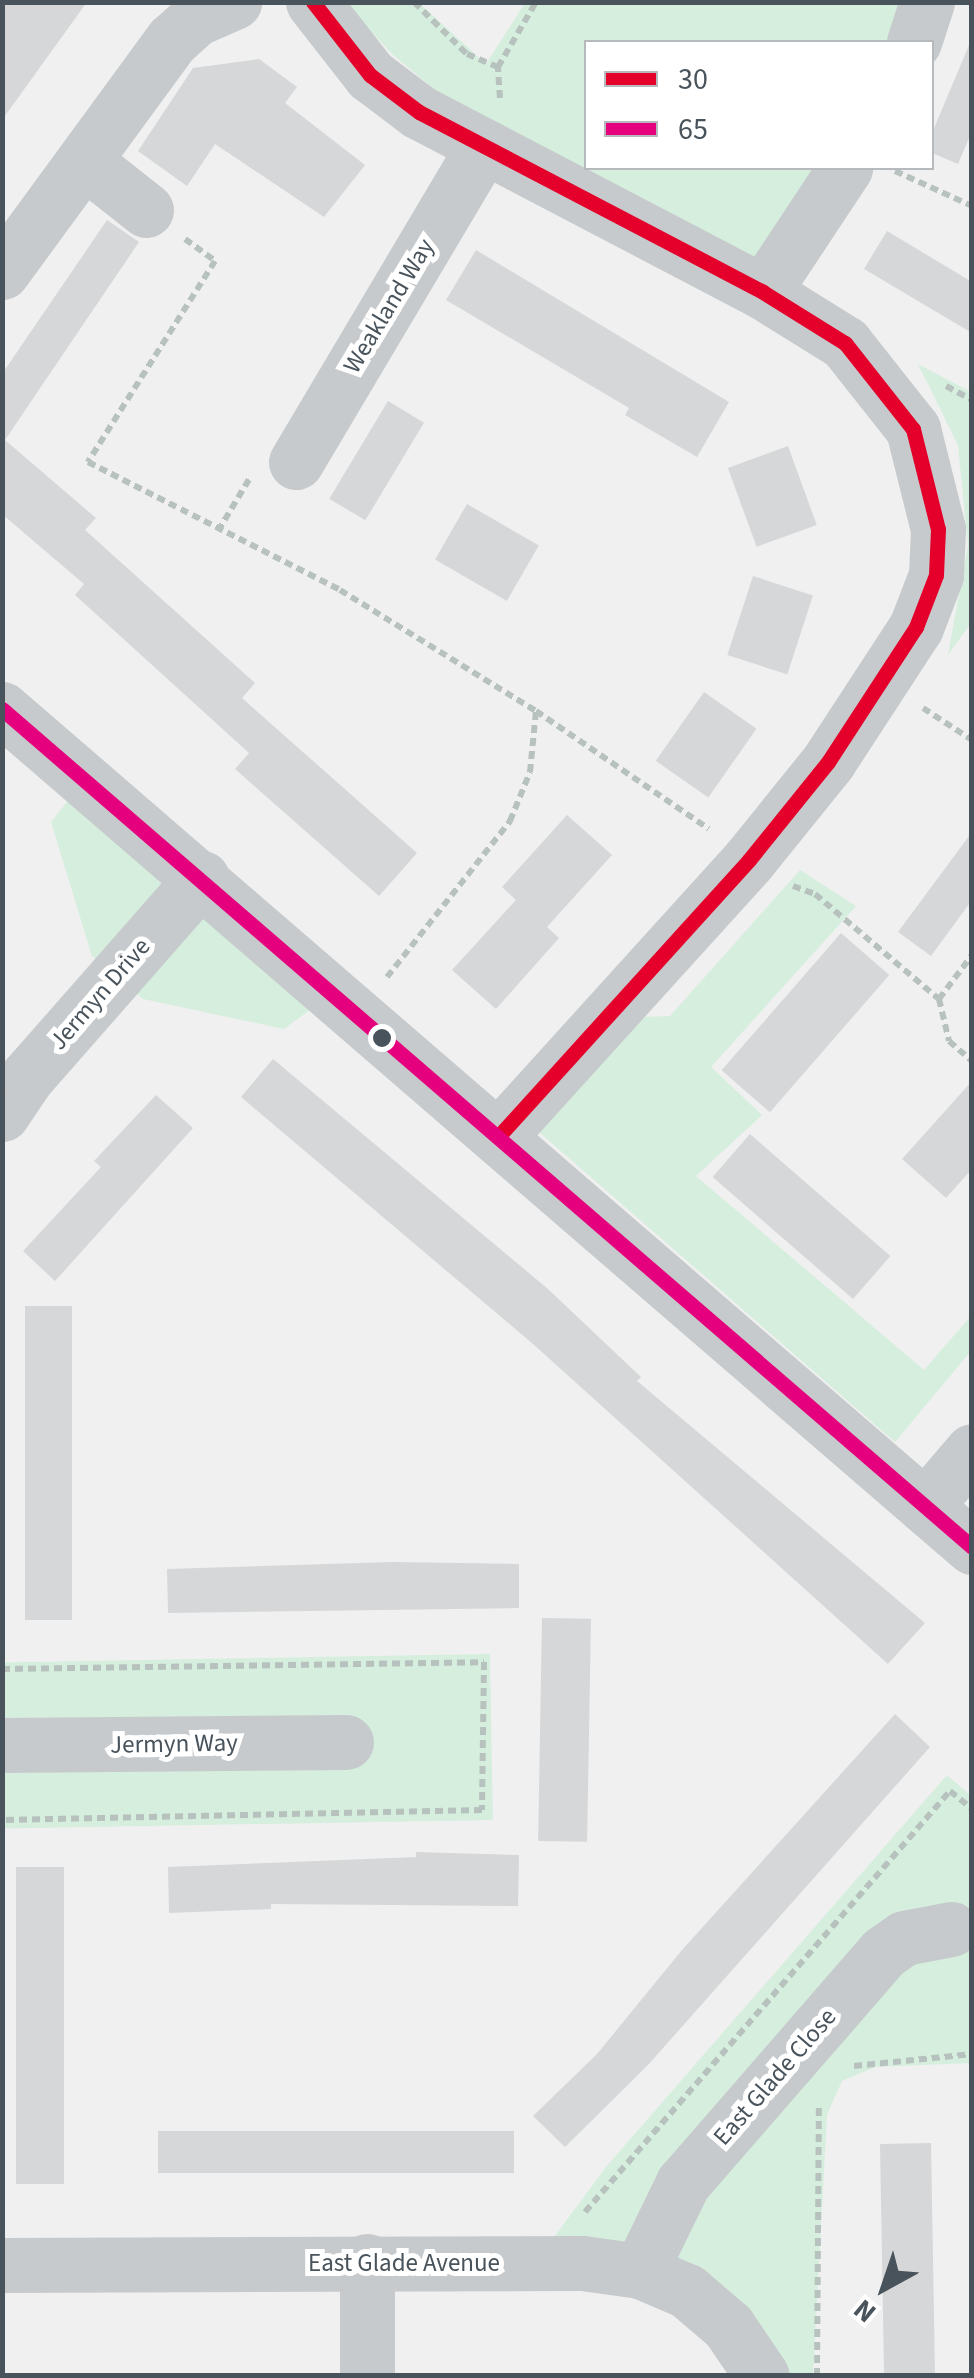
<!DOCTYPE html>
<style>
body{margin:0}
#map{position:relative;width:974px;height:2378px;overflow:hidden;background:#f0f0f0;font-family:"Source Sans 3",sans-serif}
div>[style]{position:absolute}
.green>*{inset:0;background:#d5eedd;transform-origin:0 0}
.building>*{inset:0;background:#d6d7d8;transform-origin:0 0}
.path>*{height:6px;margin-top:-3px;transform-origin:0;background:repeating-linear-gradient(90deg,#b7c2be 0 8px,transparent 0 13px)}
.minor>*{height:55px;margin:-27.5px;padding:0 27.5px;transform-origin:27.5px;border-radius:27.5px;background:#c7cacc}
.bus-1>*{height:15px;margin:-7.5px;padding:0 7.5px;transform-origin:7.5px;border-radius:7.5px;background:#e4002b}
.bus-2>*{height:15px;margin:-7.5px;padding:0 7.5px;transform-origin:7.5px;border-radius:7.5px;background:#e5007d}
.dots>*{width:28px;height:28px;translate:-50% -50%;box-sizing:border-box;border:5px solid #fff;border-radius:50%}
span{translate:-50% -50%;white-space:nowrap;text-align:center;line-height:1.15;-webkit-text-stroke:10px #fff;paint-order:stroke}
.street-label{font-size:25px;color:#48535b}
.frame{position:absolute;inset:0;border:5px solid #48535b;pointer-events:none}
.legend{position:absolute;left:584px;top:40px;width:350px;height:130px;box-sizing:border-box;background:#fff;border:2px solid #b6babd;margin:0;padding:12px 18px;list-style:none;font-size:30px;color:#48535b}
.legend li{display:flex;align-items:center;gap:20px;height:50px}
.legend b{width:50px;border:2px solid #b6babd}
.north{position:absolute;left:834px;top:2238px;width:100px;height:100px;-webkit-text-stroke:8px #fff;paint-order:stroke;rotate:220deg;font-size:28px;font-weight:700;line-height:40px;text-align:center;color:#48535b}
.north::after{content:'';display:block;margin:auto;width:35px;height:45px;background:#48535b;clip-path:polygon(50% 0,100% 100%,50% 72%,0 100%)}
</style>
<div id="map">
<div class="green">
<i style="clip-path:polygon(345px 3px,419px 3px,486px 64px,525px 3px,899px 3px,887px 42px,586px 42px,586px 168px,822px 168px,752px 260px,457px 108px,392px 54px)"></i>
<i style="clip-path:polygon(918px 364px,971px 392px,971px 623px,948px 655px,968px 545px,958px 445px)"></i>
<i style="clip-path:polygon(70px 798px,315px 1006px,284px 1029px,143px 999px,92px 956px,51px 822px)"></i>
<i style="clip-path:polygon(800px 870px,856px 906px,711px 1067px,762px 1115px,696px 1176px,924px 1370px,971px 1316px,971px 1351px,895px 1442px,539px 1132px,644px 1017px,670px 1016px)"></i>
<i style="left:490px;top:1654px;width:166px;height:488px;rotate:89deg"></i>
<i style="clip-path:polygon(947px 1775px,971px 1796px,971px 2063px,875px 2067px,842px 2081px,827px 2115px,813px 2375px,781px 2375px,549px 2244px,606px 2167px)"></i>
</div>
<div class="building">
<i style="clip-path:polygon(2px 2px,87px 2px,2px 120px)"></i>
<i style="clip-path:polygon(972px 38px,972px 131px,958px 164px,932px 153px,932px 133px)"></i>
<i style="clip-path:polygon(259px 59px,297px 87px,285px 103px,365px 165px,324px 217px,215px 144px,187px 186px,138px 151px,193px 68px)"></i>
<i style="clip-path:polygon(107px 220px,139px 242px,5px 440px,96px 518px,85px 530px,255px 683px,242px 698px,417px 853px,379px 896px,235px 769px,249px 753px,75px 595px,84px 584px,2px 514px,2px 374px)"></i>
<i style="clip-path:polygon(887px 231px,972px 282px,972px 333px,864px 269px)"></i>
<i style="clip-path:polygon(476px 250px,729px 402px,697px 457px,625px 415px,629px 408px,446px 300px)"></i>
<i style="left:388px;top:401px;width:42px;height:114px;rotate:31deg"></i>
<i style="left:788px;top:446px;width:84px;height:64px;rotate:70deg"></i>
<i style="left:467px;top:504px;width:83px;height:64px;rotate:30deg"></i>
<i style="left:753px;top:576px;width:63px;height:83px;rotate:18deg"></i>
<i style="left:704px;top:692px;width:64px;height:84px;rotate:35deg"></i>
<i style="clip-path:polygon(567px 815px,612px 855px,547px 927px,559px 938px,496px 1009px,452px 970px,516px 900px,502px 887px)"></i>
<i style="clip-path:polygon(972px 832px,972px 900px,931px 956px,898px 932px)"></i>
<i style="left:841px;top:933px;width:64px;height:182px;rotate:41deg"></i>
<i style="clip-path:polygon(273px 1059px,548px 1289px,641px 1377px,637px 1381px,925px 1623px,888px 1664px,533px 1344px,241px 1097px)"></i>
<i style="clip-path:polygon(972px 1081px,972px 1169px,946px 1198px,902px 1159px)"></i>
<i style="clip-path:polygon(156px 1095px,193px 1128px,55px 1281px,23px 1251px,101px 1167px,94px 1161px)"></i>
<i style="left:750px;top:1134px;width:186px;height:57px;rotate:41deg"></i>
<i style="left:72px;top:1306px;width:314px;height:47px;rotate:90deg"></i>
<i style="clip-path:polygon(392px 1562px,519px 1564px,519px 1608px,168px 1613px,167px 1569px)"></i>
<i style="left:542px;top:1618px;width:49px;height:223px;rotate:1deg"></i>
<i style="clip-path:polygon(895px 1714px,930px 1747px,648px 2065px,565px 2147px,533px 2116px,597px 2054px,682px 1950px)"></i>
<i style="clip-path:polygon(416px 1852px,519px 1855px,518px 1906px,271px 1904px,271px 1909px,169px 1913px,168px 1867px,416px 1857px)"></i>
<i style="left:16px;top:1867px;width:48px;height:317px"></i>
<i style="left:158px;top:2131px;width:356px;height:42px"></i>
<i style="left:931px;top:2143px;width:233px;height:51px;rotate:89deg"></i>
</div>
<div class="path">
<i style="left:414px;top:2px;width:74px;rotate:44.5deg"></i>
<i style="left:467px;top:54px;width:34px;rotate:23deg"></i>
<i style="left:500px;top:98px;width:31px;rotate:-94deg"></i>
<i style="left:498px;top:67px;width:75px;rotate:-59.7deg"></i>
<i style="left:895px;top:171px;width:85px;rotate:24.4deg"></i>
<i style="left:185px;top:239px;width:37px;rotate:36deg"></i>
<i style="left:215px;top:261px;width:238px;rotate:122.3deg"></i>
<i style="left:88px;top:462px;width:283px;rotate:26.9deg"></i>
<i style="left:340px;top:590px;width:230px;rotate:31.7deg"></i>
<i style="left:536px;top:711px;width:209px;rotate:34.3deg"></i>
<i style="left:946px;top:386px;width:30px;rotate:28deg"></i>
<i style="left:218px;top:531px;width:64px;rotate:-59deg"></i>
<i style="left:923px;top:708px;width:59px;rotate:33.1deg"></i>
<i style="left:793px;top:886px;width:23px;rotate:20deg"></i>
<i style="left:815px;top:894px;width:162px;rotate:40.3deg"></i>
<i style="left:939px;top:999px;width:43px;rotate:76.6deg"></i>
<i style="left:949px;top:1041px;width:30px;rotate:41deg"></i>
<i style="left:387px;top:977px;width:199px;rotate:-51.7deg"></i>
<i style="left:510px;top:821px;width:53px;rotate:-67.8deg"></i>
<i style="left:530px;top:772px;width:61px;rotate:-84.4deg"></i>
<i style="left:939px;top:999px;width:55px;rotate:-53.1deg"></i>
<i style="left:2px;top:1669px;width:482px;rotate:-0.8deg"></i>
<i style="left:484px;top:1662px;width:148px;rotate:90.8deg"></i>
<i style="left:482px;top:1810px;width:480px;rotate:178.8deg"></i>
<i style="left:854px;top:2066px;width:119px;rotate:-5.8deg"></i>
<i style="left:585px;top:2212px;width:557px;rotate:-49.08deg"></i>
<i style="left:950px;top:1791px;width:28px;rotate:39deg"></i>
<i style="left:817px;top:2376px;width:269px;rotate:-89.6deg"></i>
</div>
<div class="minor">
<i style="left:313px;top:2px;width:93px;rotate:52deg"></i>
<i style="left:370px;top:75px;width:61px;rotate:37.1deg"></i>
<i style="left:419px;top:112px;width:388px;rotate:27.6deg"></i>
<i style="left:763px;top:292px;width:97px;rotate:31.9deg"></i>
<i style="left:845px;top:343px;width:110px;rotate:51.7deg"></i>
<i style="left:913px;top:429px;width:103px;rotate:76deg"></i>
<i style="left:938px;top:529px;width:46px;rotate:92.5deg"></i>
<i style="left:936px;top:575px;width:56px;rotate:111deg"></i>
<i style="left:916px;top:627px;width:161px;rotate:123.1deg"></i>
<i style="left:828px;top:762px;width:126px;rotate:128.9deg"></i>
<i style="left:749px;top:860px;width:371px;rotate:132.2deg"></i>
<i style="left:914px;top:42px;width:42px;rotate:-72deg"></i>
<i style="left:84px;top:161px;width:79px;rotate:38.3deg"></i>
<i style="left:2px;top:272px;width:288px;rotate:-53.8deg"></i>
<i style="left:172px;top:40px;width:31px;rotate:-42deg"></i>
<i style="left:195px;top:19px;width:43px;rotate:-23.6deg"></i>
<i style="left:763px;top:292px;width:149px;rotate:-56.5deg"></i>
<i style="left:296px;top:462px;width:364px;rotate:-59.3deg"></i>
<i style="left:2px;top:709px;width:1282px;rotate:40.82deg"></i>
<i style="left:2px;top:1114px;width:45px;rotate:-56deg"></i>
<i style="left:27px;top:1077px;width:265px;rotate:-48.7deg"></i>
<i style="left:925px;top:1506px;width:72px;rotate:-49.5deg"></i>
<i style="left:2px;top:1745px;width:344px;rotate:-0.5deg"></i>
<i style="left:2px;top:2265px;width:580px;rotate:-0.2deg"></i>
<i style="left:582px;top:2263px;width:59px;rotate:7.9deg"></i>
<i style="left:640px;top:2271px;width:51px;rotate:23.1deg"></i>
<i style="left:687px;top:2291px;width:54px;rotate:40.5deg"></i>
<i style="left:728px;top:2326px;width:60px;rotate:55.8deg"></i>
<i style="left:640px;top:2271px;width:98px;rotate:-64deg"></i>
<i style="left:683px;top:2183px;width:306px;rotate:-49deg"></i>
<i style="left:884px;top:1952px;width:24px;rotate:-35deg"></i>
<i style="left:904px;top:1938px;width:48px;rotate:-10.8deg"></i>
<i style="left:367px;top:2376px;width:115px;rotate:-90deg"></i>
</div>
<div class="bus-1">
<i style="left:313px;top:2px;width:93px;rotate:52deg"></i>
<i style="left:370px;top:75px;width:61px;rotate:37.1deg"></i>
<i style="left:419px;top:112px;width:388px;rotate:27.6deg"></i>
<i style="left:763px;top:292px;width:97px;rotate:31.9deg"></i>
<i style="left:845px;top:343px;width:110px;rotate:51.7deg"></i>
<i style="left:913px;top:429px;width:103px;rotate:76deg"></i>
<i style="left:938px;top:529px;width:46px;rotate:92.5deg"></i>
<i style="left:936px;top:575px;width:56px;rotate:111deg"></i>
<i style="left:916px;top:627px;width:161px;rotate:123.1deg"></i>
<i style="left:828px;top:762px;width:126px;rotate:128.9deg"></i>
<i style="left:749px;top:860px;width:371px;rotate:132.2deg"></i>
</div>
<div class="bus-2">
<i style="left:2px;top:709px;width:1282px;rotate:40.82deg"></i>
</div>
<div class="dots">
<i style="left:382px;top:1038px;background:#48535b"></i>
</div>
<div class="street-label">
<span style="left:389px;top:306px;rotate:-59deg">Weakland Way</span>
<span style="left:100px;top:994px;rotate:-49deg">Jermyn Drive</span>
<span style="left:174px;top:1744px;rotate:-1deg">Jermyn Way</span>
<span style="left:775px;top:2077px;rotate:-49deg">East Glade Close</span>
<span style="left:404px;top:2263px">East Glade Avenue</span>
</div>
<div class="frame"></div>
<ul class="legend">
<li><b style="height:12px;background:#e4002b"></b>30</li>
<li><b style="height:12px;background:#e5007d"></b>65</li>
</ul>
<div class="north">N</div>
</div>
